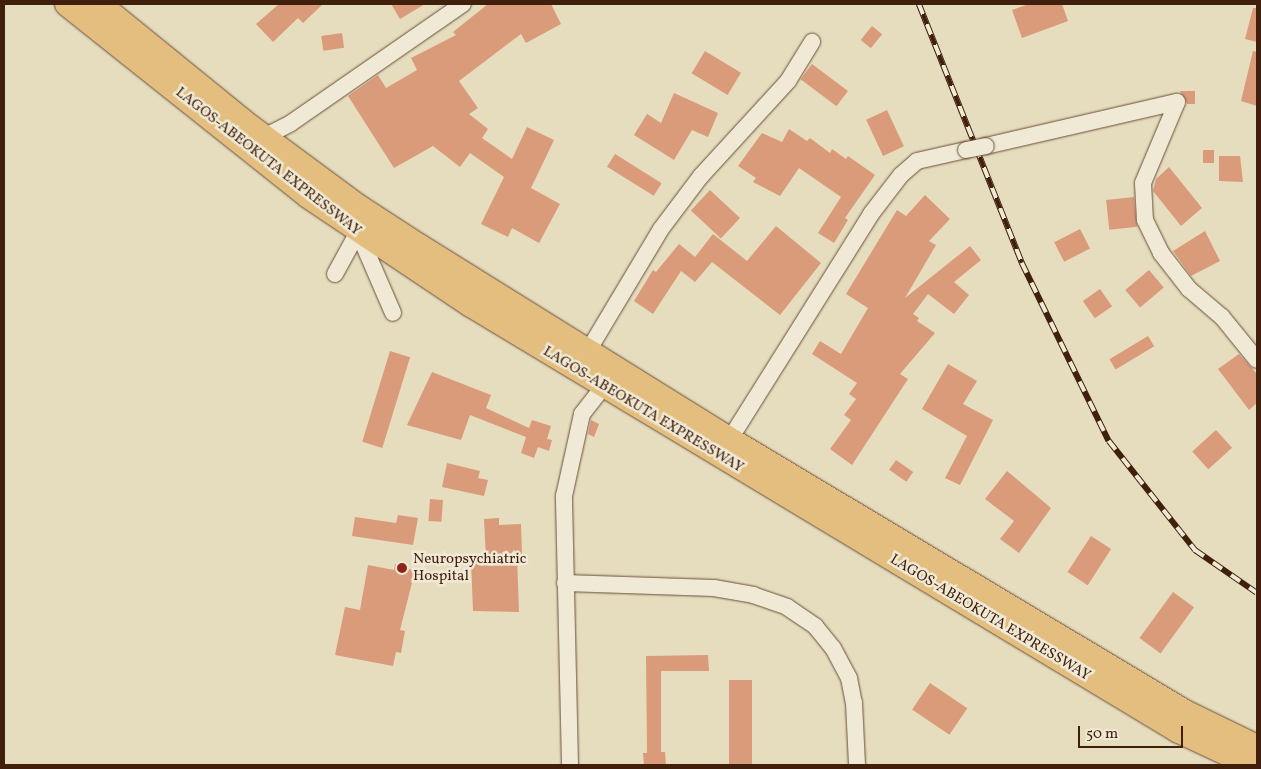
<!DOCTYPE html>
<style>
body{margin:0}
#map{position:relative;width:1261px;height:769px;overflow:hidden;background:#e6ddbe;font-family:Vollkorn,serif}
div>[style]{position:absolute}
.building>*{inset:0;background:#da9b7a;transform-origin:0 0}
.roads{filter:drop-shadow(0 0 1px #6a4e39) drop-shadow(0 0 1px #6a4e39)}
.minor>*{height:16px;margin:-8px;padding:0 8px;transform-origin:8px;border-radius:8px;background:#efe9d5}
.highway>*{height:24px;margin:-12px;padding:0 12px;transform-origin:12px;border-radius:12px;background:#e3be7f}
.rail>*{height:5.5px;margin-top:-2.75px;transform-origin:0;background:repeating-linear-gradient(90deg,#efe9d5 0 11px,#401f0d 0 22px);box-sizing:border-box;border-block:1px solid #401f0d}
.bridges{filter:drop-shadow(0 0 1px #6a4e39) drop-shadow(0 0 1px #6a4e39)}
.minor-bridge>*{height:16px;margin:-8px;padding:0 8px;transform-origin:8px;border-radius:8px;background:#efe9d5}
.dots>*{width:14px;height:14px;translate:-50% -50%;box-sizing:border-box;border:2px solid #efe9d5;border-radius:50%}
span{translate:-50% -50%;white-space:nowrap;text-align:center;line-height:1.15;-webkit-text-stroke:5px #efe9d5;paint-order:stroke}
.street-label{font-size:15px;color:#401f0d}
.poi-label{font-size:15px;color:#401f0d}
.left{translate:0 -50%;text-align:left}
.frame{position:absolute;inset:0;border:5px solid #401f0d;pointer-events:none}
.scale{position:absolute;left:1078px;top:726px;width:105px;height:22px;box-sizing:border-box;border:2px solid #401f0d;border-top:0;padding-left:6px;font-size:15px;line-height:18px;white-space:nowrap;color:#401f0d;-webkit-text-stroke:4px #efe9d5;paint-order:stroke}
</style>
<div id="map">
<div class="building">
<i style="clip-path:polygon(279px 4px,323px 4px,303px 23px,298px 18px,273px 42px,256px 24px)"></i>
<i style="clip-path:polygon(391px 4px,425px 4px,400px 19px)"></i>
<i style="clip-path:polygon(488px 4px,551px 4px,561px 24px,526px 43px,521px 34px,459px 81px,478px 108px,469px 114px,488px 129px,482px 138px,512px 159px,527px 127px,554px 140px,531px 188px,560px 204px,539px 243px,512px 228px,508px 237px,481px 224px,504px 177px,470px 153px,460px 167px,433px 146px,394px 168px,348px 96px,378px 75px,386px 88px,417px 70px,411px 58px,456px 35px,453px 32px)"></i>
<i style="clip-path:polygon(1029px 4px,1062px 4px,1068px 21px,1022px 38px,1012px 10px)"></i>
<i style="clip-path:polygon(1253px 8px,1257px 8px,1257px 42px,1245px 39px)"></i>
<i style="left:872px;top:26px;width:13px;height:18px;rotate:39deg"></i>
<i style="left:342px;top:33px;width:15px;height:21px;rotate:82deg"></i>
<i style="left:705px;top:51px;width:42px;height:26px;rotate:31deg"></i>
<i style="clip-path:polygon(1253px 51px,1257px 52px,1257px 106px,1241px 101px)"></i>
<i style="left:812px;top:64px;width:45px;height:19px;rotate:37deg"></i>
<i style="clip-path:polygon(1180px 91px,1195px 91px,1195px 104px,1187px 104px)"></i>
<i style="clip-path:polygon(674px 93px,718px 113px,708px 137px,692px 130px,674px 160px,634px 135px,647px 114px,661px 123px)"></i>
<i style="left:887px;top:110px;width:40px;height:23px;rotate:65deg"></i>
<i style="clip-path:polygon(789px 129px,807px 141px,810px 138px,830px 153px,832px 149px,846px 159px,848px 156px,875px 175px,845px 218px,848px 220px,834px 243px,818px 233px,841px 197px,799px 168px,780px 196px,753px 182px,756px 178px,738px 166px,762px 133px,782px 142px)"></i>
<i style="left:1214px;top:150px;width:13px;height:11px;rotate:90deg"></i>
<i style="left:615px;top:154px;width:55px;height:15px;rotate:32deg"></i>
<i style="clip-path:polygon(1219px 156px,1240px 156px,1243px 182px,1219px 181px)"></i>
<i style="clip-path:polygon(1169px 167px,1202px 208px,1181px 226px,1153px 191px,1156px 179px)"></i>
<i style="left:710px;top:190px;width:41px;height:28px;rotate:43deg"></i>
<i style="clip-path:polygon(925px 195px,950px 219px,929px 241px,936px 245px,905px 298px,970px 246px,981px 260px,954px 282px,969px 295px,954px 314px,928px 294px,913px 314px,919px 318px,917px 321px,935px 333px,900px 374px,908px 379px,852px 465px,830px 449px,851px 420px,844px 415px,856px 399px,849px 394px,857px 383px,812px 354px,820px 341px,841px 354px,868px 308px,846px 294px,897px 210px,906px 216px)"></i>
<i style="left:1134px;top:197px;width:30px;height:28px;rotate:84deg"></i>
<i style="clip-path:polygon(776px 226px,821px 263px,780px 315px,712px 262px,695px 282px,681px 271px,653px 314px,634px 301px,653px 270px,656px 272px,679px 244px,695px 257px,713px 234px,747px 261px)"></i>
<i style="left:1080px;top:229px;width:22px;height:29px;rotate:63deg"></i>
<i style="clip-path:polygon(1205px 231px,1220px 261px,1191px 276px,1173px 251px)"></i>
<i style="left:1149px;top:270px;width:23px;height:31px;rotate:50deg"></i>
<i style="left:1100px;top:289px;width:21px;height:21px;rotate:55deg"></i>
<i style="left:1148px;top:336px;width:12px;height:45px;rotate:59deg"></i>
<i style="left:390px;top:351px;width:21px;height:95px;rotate:17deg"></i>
<i style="clip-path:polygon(1239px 354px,1257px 374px,1257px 403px,1249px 410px,1218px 369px)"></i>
<i style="clip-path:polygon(948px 364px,977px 381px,963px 404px,993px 420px,960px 485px,945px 478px,967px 436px,922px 409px)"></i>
<i style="clip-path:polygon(432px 372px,491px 395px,486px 408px,529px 428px,532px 420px,551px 426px,547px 439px,552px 440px,549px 451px,538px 447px,534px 458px,521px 453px,526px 437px,470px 415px,461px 440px,407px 425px)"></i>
<i style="clip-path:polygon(591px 420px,599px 424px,594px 437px,588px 434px)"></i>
<i style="left:1216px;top:430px;width:24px;height:32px;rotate:48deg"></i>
<i style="left:896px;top:460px;width:21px;height:12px;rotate:35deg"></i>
<i style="clip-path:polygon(447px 463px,480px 471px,478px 478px,488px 480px,484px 496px,442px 487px)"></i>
<i style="clip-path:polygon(1007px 471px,1051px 508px,1019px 553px,1000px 539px,1014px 521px,985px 499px)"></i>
<i style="left:430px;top:499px;width:13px;height:22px;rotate:4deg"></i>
<i style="clip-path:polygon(398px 515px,418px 518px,413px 545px,352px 536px,355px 517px,396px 523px)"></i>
<i style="clip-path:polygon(499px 518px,499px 525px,521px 524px,522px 556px,517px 556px,519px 612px,473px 611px,471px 560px,486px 559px,484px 519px)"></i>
<i style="left:1091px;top:536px;width:24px;height:43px;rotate:33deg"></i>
<i style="clip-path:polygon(395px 564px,415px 571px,400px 630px,405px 631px,401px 653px,396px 652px,393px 666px,335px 655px,345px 607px,360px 610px,368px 565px,394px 570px)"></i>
<i style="left:1173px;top:592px;width:26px;height:57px;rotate:36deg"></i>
<i style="clip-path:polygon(708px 655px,709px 671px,661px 671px,661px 752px,665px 752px,666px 765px,644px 765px,643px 753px,647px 753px,646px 656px)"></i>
<i style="left:729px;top:680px;width:23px;height:85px"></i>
<i style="left:930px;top:683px;width:45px;height:32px;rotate:34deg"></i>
</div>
<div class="roads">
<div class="minor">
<i style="left:1177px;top:102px;width:88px;rotate:112.8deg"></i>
<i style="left:1143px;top:183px;width:37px;rotate:87deg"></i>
<i style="left:1145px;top:220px;width:37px;rotate:64deg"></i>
<i style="left:1161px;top:253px;width:46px;rotate:52.1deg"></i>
<i style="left:1189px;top:289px;width:43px;rotate:40.3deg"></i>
<i style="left:1222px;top:317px;width:55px;rotate:50.9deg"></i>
<i style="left:264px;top:137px;width:30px;rotate:-27deg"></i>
<i style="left:291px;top:123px;width:209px;rotate:-34.7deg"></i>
<i style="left:986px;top:146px;width:196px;rotate:-13deg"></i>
<i style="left:335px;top:274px;width:48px;rotate:-61.3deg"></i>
<i style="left:358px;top:232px;width:88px;rotate:66.6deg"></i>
<i style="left:588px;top:351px;width:142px;rotate:-59.1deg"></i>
<i style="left:661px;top:229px;width:66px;rotate:-53deg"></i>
<i style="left:701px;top:176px;width:129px;rotate:-47.5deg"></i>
<i style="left:788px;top:81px;width:46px;rotate:-58.4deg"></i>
<i style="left:727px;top:438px;width:11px;rotate:-41deg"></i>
<i style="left:735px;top:431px;width:256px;rotate:-57.9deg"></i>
<i style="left:871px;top:214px;width:49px;rotate:-52.4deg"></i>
<i style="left:901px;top:175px;width:21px;rotate:-41deg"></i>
<i style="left:917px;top:161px;width:50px;rotate:-12.7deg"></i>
<i style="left:565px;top:583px;width:149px;rotate:1.9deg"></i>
<i style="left:714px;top:588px;width:40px;rotate:10deg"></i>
<i style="left:753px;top:595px;width:36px;rotate:19deg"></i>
<i style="left:787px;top:607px;width:34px;rotate:34deg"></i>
<i style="left:815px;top:626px;width:28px;rotate:51deg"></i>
<i style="left:833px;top:648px;width:34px;rotate:62deg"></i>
<i style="left:849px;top:678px;width:25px;rotate:79deg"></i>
<i style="left:854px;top:703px;width:62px;rotate:87.2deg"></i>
<i style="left:570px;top:765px;width:269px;rotate:-91.3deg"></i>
<i style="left:564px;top:496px;width:84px;rotate:-77.6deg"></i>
<i style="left:582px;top:414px;width:34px;rotate:-52deg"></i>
</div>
<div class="highway">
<i style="left:67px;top:4px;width:308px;rotate:38.5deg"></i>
<i style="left:308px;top:196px;width:196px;rotate:33.8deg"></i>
<i style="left:471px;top:305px;width:826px;rotate:31.04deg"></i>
<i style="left:1179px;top:731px;width:81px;rotate:25deg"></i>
<i style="left:99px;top:4px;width:193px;rotate:39.1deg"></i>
<i style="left:249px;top:126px;width:137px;rotate:36.4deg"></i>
<i style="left:359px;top:207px;width:72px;rotate:33deg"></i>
<i style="left:419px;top:246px;width:363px;rotate:31.9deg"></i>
<i style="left:727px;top:438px;width:534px;rotate:30.89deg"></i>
<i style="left:1185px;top:712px;width:80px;rotate:25.9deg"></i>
</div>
</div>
<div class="rail">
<i style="left:919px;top:4px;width:279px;rotate:68.3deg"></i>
<i style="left:1022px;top:263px;width:198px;rotate:64deg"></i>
<i style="left:1109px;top:441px;width:139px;rotate:51.7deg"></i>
<i style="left:1195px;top:550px;width:75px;rotate:34.7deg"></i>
</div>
<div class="bridges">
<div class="minor-bridge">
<i style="left:966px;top:150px;width:20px;rotate:-11deg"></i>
</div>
</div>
<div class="dots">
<i style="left:402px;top:568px;background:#8f2418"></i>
</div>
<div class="street-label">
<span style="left:268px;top:162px;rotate:38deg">LAGOS-ABEOKUTA EXPRESSWAY</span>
<span style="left:643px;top:410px;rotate:31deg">LAGOS-ABEOKUTA EXPRESSWAY</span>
<span style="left:990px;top:618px;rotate:31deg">LAGOS-ABEOKUTA EXPRESSWAY</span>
</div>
<div class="poi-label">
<span class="left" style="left:413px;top:568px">Neuropsychiatric<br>Hospital</span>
</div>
<div class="frame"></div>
<div class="scale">50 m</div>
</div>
